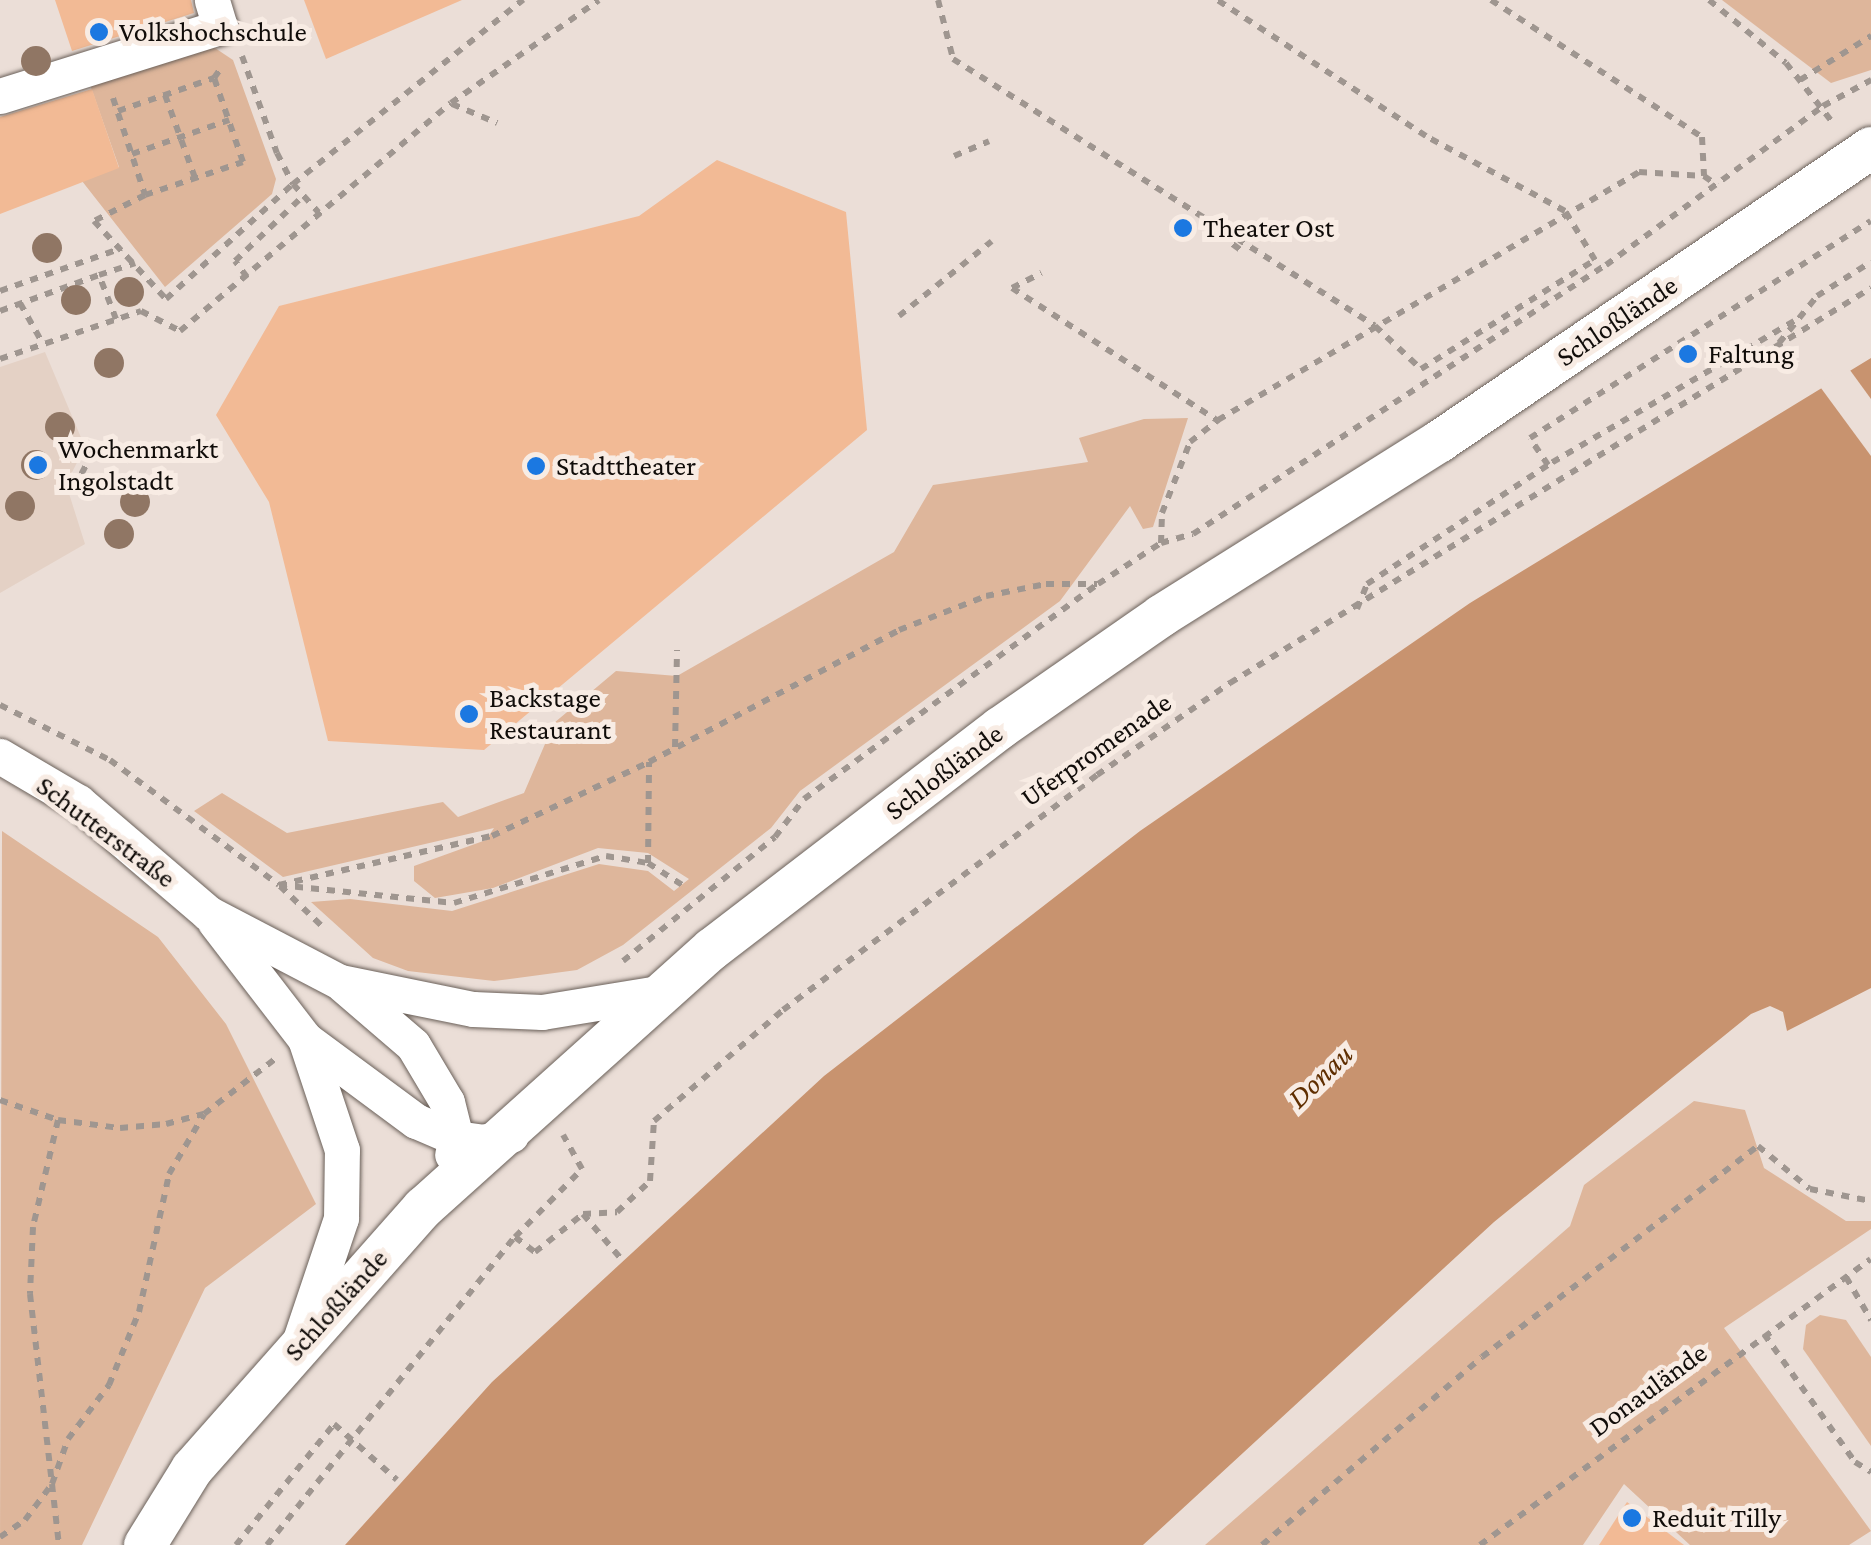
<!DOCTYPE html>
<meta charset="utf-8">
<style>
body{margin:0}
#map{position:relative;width:1871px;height:1545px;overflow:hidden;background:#ebded7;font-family:"Crimson Pro",serif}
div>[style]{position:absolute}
.built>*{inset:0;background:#e4d1c5}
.green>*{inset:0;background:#deb69b}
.water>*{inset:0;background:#c8936f}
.pier>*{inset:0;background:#ebded7}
.building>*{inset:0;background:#f2ba95}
.path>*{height:6px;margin-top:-3px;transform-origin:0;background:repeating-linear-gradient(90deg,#9f9690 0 8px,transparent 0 16px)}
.roads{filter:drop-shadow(0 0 2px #6a6059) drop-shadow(0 0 2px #6a6059)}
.minor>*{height:35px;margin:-17.5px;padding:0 17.5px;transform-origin:17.5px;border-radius:17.5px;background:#fff}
.tertiary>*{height:42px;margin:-21px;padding:0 21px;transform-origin:21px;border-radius:21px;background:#fff}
.trees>*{width:30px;height:30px;margin:-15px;border-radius:50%;background:#907664}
.dots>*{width:28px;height:28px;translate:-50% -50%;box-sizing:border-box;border:5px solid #f8ece4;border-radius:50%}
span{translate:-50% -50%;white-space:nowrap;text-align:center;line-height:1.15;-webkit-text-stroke:10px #f8ece4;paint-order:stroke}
.poi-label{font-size:28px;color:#100c09}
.left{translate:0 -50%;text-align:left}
.street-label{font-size:28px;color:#100c09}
.water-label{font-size:30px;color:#5f2e00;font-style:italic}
</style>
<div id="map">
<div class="built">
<i style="clip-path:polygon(45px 352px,85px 447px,66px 484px,85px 544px,0 593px,0 367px)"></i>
</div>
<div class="green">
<i style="clip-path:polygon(1722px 0,1871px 0,1871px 70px,1831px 83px)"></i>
<i style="clip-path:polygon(209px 44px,233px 60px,276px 179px,272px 194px,165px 287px,82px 181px,119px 167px,88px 79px)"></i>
<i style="clip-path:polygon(1188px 418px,1153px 527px,1143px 529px,1130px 506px,1060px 601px,800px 791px,771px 828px,623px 945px,577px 970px,494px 981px,408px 971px,373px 958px,311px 902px,350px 899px,452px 911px,599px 864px,648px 871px,674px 891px,689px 879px,648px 853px,598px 848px,493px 888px,435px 898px,414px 881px,414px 866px,486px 840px,494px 828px,283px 877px,194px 811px,222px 793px,287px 833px,443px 802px,458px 817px,524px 793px,554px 723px,616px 671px,677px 676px,894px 552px,933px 485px,1088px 462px,1079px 438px,1144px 419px)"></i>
<i style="clip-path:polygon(2px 831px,158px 937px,226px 1024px,316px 1204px,205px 1288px,82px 1545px,0 1545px)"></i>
<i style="clip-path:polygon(1694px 1101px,1745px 1110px,1764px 1168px,1846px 1221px,1871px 1221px,1871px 1229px,1724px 1328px,1871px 1531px,1849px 1545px,1690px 1545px,1624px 1484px,1583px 1545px,1205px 1545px,1570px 1226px,1584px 1185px)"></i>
<i style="clip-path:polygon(1820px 1315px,1846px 1320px,1871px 1357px,1871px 1446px,1803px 1349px,1806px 1325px)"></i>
</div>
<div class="water">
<i style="clip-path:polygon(1871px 358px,1871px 988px,1787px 1031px,1783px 1012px,1770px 1006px,1751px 1014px,1494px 1222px,1143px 1545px,345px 1545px,492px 1382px,824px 1076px,1140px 831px,1470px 603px)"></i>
</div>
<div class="pier">
<i style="clip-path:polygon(1847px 366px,1871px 399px,1871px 456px,1818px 384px)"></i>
</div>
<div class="building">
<i style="clip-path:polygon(55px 0,191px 0,194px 13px,72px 51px)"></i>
<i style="clip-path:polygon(304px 0,462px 0,326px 59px)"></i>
<i style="clip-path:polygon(92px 89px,119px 168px,0 214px,0 117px)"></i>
<i style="clip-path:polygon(717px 160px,846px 212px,867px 430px,484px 750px,328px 741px,269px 502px,216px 415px,279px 306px,639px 216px)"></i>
<i style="clip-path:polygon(1627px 1502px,1684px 1545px,1599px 1545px)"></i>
</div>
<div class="path">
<i style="left:938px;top:0;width:61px;rotate:75.7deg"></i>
<i style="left:953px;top:59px;width:499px;rotate:32.3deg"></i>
<i style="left:1375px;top:326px;width:63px;rotate:43.1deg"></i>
<i style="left:1421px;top:369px;width:205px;rotate:-32.1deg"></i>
<i style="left:1595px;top:260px;width:57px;rotate:-121.5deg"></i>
<i style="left:1565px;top:211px;width:158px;rotate:-151.7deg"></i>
<i style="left:1426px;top:136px;width:249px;rotate:-146.9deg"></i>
<i style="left:1491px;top:0;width:252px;rotate:33deg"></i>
<i style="left:1702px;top:137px;width:39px;rotate:87deg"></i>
<i style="left:1709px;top:0;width:99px;rotate:39.3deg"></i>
<i style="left:1786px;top:63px;width:76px;rotate:51.9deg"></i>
<i style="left:242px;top:56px;width:103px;rotate:70.2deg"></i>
<i style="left:277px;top:153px;width:35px;rotate:63deg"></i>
<i style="left:293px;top:184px;width:38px;rotate:48deg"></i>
<i style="left:1800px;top:80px;width:84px;rotate:-31.8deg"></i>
<i style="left:165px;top:95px;width:88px;rotate:70.1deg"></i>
<i style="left:113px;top:98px;width:102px;rotate:71.7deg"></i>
<i style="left:145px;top:195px;width:57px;rotate:153deg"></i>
<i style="left:94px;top:221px;width:106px;rotate:47.3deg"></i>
<i style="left:166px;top:299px;width:171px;rotate:-42.2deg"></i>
<i style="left:293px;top:184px;width:295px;rotate:-38.7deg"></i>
<i style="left:452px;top:104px;width:49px;rotate:22.9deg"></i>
<i style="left:118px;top:111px;width:102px;rotate:-19deg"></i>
<i style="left:132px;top:154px;width:103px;rotate:-19.3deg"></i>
<i style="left:954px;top:156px;width:38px;rotate:-23deg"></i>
<i style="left:145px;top:195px;width:103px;rotate:-18.6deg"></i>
<i style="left:243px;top:162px;width:89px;rotate:-109deg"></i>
<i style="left:214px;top:78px;width:12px;rotate:-55deg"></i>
<i style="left:1220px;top:235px;width:26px;rotate:36deg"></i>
<i style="left:247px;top:277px;width:20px;rotate:-127deg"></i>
<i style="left:235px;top:261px;width:94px;rotate:-43.7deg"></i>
<i style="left:1012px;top:288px;width:244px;rotate:32.8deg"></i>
<i style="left:1012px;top:288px;width:33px;rotate:-27deg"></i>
<i style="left:0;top:291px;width:129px;rotate:-19.4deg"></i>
<i style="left:20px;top:303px;width:47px;rotate:60.7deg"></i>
<i style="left:0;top:311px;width:105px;rotate:-20deg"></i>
<i style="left:899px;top:316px;width:119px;rotate:-38.9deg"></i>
<i style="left:116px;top:319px;width:47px;rotate:-111.1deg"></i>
<i style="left:99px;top:275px;width:38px;rotate:-18deg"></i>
<i style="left:1794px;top:321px;width:285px;rotate:149.7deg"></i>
<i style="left:1548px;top:465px;width:32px;rotate:-124deg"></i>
<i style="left:1530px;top:438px;width:404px;rotate:-32.5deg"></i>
<i style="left:1779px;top:343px;width:60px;rotate:-51deg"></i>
<i style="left:1817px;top:296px;width:64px;rotate:-32.2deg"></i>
<i style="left:0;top:359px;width:149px;rotate:-18.8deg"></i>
<i style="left:141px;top:311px;width:44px;rotate:27.1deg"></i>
<i style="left:180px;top:331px;width:354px;rotate:-40.1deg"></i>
<i style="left:451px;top:103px;width:180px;rotate:-34.8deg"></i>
<i style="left:74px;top:488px;width:43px;rotate:-62.2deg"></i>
<i style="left:94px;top:450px;width:37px;rotate:9deg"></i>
<i style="left:1161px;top:543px;width:30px;rotate:-88deg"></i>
<i style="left:1162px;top:513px;width:76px;rotate:-68.5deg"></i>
<i style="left:1190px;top:442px;width:36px;rotate:-38deg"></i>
<i style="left:1218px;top:420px;width:489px;rotate:-30.5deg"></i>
<i style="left:1639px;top:172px;width:65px;rotate:3.5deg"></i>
<i style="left:1704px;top:176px;width:16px;rotate:35deg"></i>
<i style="left:1357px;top:609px;width:27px;rotate:-68deg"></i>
<i style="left:1367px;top:584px;width:217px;rotate:-33.3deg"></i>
<i style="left:0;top:705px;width:123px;rotate:26.6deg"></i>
<i style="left:110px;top:760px;width:210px;rotate:36.5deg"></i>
<i style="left:279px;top:885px;width:176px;rotate:5.9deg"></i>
<i style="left:454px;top:903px;width:159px;rotate:-17.2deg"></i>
<i style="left:606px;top:856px;width:43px;rotate:9.5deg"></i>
<i style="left:648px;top:863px;width:43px;rotate:32.6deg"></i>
<i style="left:675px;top:747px;width:97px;rotate:-88.8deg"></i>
<i style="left:648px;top:863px;width:101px;rotate:-89.4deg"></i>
<i style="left:279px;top:885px;width:219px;rotate:-13deg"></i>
<i style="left:492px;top:836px;width:174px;rotate:-25.2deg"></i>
<i style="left:649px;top:762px;width:283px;rotate:-27.8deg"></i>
<i style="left:899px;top:630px;width:93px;rotate:-21.3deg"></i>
<i style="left:986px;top:596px;width:61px;rotate:-11.3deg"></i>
<i style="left:1046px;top:584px;width:51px"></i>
<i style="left:280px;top:886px;width:62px;rotate:43.7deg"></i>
<i style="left:623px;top:961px;width:196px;rotate:-39.2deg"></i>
<i style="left:775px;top:837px;width:48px;rotate:-52.7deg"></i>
<i style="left:804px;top:799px;width:364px;rotate:-36.2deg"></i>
<i style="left:1098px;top:584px;width:75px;rotate:-33.1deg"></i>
<i style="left:1161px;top:543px;width:33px;rotate:-16deg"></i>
<i style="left:1193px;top:534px;width:493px;rotate:-33.1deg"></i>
<i style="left:1606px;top:265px;width:269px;rotate:-36.2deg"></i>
<i style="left:1823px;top:106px;width:55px;rotate:-28.4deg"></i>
<i style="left:0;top:1100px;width:61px;rotate:19deg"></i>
<i style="left:58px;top:1120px;width:63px;rotate:7.4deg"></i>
<i style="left:120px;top:1128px;width:46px;rotate:-5deg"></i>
<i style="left:166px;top:1124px;width:39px;rotate:-15deg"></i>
<i style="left:204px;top:1114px;width:90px;rotate:-37.8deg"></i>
<i style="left:58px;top:1120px;width:110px;rotate:103.2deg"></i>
<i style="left:33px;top:1227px;width:67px;rotate:92.6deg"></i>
<i style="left:30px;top:1294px;width:191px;rotate:83.4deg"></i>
<i style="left:52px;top:1484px;width:48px;rotate:-70.4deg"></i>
<i style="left:68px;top:1439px;width:68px;rotate:-52.8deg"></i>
<i style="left:109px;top:1385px;width:79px;rotate:-67.7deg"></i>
<i style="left:139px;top:1312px;width:141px;rotate:-77.7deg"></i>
<i style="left:169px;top:1174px;width:69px;rotate:-59.7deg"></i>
<i style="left:583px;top:1214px;width:62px;rotate:49.6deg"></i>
<i style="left:515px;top:1237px;width:25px;rotate:37deg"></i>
<i style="left:535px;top:1252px;width:61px;rotate:-38.4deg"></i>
<i style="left:583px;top:1214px;width:34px;rotate:-3deg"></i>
<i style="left:617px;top:1212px;width:45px;rotate:-43.2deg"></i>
<i style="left:650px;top:1181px;width:60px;rotate:-86.2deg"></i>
<i style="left:654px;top:1121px;width:170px;rotate:-40.7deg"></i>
<i style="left:783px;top:1010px;width:392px;rotate:-36.8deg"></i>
<i style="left:1097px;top:775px;width:162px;rotate:-34.7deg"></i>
<i style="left:1230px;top:683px;width:753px;rotate:-31.64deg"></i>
<i style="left:1846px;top:1277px;width:50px;rotate:59.8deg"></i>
<i style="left:1764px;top:1334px;width:157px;rotate:54.6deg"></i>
<i style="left:1855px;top:1462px;width:19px;rotate:32deg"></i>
<i style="left:0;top:1537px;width:30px;rotate:-34deg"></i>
<i style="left:25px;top:1520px;width:45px;rotate:-53.1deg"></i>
<i style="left:52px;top:1484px;width:61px;rotate:83.5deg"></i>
<i style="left:236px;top:1545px;width:156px;rotate:-51deg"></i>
<i style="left:334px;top:1424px;width:84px;rotate:41.6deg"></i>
<i style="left:267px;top:1545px;width:395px;rotate:-51.2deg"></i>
<i style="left:515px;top:1237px;width:95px;rotate:-45.4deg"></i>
<i style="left:582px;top:1169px;width:39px;rotate:-119deg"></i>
<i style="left:1262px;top:1545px;width:289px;rotate:-40.5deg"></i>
<i style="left:1482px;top:1357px;width:347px;rotate:-37.4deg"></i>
<i style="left:1758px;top:1146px;width:67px;rotate:39.6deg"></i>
<i style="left:1810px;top:1189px;width:62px;rotate:11.1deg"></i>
<i style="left:1480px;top:1545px;width:484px;rotate:-36.2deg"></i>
</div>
<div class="roads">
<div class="minor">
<i style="left:0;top:96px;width:231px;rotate:-17.4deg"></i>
<i style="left:220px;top:27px;width:28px;rotate:-107deg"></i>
<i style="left:0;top:756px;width:91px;rotate:30.5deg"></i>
<i style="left:78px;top:802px;width:171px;rotate:40.5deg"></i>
<i style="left:208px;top:913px;width:149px;rotate:27.6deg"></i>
<i style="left:340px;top:982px;width:136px;rotate:11.5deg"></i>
<i style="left:473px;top:1009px;width:69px;rotate:2.5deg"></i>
<i style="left:542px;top:1012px;width:124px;rotate:-9.3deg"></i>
<i style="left:215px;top:922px;width:148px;rotate:52.4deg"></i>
<i style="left:305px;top:1039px;width:138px;rotate:36.5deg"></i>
<i style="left:416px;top:1121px;width:43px;rotate:23deg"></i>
<i style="left:456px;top:1138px;width:27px;rotate:8deg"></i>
<i style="left:483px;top:1142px;width:29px;rotate:-14deg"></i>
<i style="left:343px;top:985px;width:92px;rotate:40.6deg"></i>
<i style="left:413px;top:1045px;width:66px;rotate:59.2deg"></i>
<i style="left:447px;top:1102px;width:37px;rotate:76deg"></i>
<i style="left:456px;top:1138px;width:17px;rotate:103deg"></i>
<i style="left:300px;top:1340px;width:129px;rotate:-71.4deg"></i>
<i style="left:341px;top:1218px;width:68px;rotate:-89.2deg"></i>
<i style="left:342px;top:1150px;width:117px;rotate:-108.4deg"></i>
</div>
<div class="tertiary">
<i style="left:145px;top:1545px;width:89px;rotate:-58.3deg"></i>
<i style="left:192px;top:1469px;width:349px;rotate:-48.5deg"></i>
<i style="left:423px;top:1208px;width:388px;rotate:-41.9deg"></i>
<i style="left:712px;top:949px;width:363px;rotate:-37.5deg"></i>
<i style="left:1000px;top:728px;width:196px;rotate:-34.8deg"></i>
<i style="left:1161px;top:616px;width:329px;rotate:-32.1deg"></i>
<i style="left:1440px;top:441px;width:521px;rotate:-34.21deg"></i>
</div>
</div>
<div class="trees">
<i style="left:36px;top:61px"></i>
<i style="left:47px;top:248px"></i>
<i style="left:129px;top:292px"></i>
<i style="left:76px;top:300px"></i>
<i style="left:109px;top:363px"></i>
<i style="left:60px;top:427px"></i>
<i style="left:36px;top:465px"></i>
<i style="left:135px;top:502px"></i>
<i style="left:20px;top:506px"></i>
<i style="left:119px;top:534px"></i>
</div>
<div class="dots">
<i style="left:99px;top:32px;background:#1b78e1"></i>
<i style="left:1183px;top:228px;background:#1b78e1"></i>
<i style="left:1688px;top:354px;background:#1b78e1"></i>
<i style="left:38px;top:465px;background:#1b78e1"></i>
<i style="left:536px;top:466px;background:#1b78e1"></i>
<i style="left:469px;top:714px;background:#1b78e1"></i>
<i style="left:1632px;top:1518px;background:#1b78e1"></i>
</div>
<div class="poi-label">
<span class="left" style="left:119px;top:32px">Volkshochschule</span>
<span class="left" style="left:1203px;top:228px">Theater Ost</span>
<span class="left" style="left:1708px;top:354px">Faltung</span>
<span class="left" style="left:58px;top:465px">Wochenmarkt<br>Ingolstadt</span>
<span class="left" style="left:556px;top:466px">Stadttheater</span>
<span class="left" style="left:489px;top:714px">Backstage<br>Restaurant</span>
<span class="left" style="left:1652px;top:1518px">Reduit Tilly</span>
</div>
<div class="street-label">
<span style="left:1617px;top:321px;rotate:-34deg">Schloßlände</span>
<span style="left:1096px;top:750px;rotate:-35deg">Uferpromenade</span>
<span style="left:944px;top:772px;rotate:-37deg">Schloßlände</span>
<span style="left:106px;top:832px;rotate:37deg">Schutterstraße</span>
<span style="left:336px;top:1305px;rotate:-48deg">Schloßlände</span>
<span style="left:1648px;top:1390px;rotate:-36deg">Donaulände</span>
</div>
<div class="water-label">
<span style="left:1320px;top:1076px;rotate:-44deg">Donau</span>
</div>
</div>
